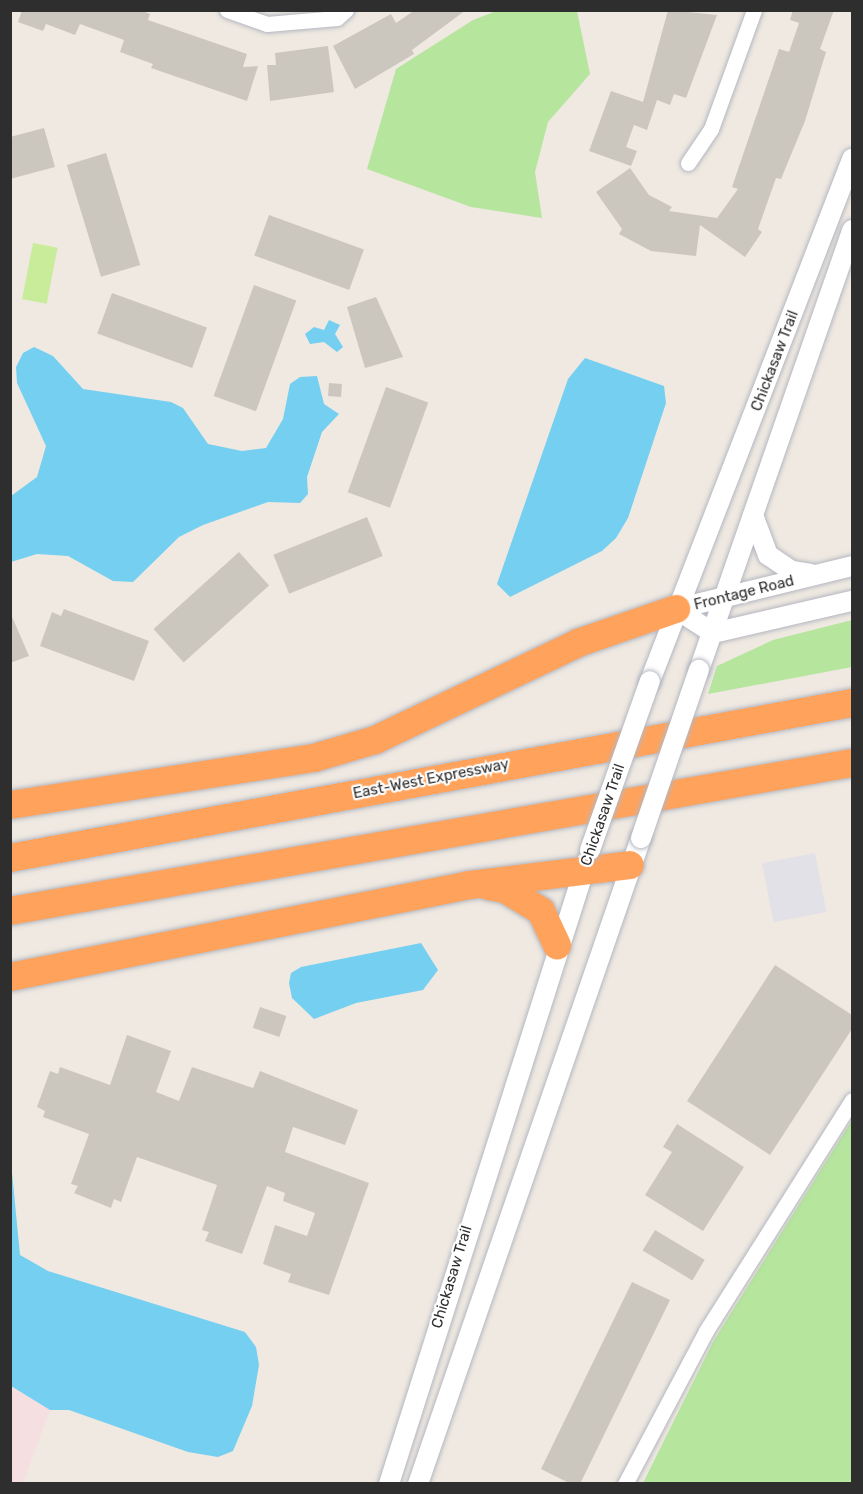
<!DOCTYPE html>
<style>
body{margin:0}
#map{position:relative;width:863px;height:1494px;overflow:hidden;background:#efe9e1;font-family:Rubik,sans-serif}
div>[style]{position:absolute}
.industrial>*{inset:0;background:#e3e1e8;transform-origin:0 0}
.medical>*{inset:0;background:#f5dfe0}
.green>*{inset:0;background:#b6e59e}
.pitch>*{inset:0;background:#c9ec9a;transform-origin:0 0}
.water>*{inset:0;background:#75cff0}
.building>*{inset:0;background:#cbc7bf;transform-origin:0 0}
.roads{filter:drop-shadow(0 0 2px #b4b7c1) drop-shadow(0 0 2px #b4b7c1)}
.minor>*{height:15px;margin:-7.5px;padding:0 7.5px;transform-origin:7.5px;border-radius:7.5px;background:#fff}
.tertiary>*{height:20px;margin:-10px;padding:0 10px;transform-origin:10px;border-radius:10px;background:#fff}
.motorway>*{height:28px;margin:-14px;padding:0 14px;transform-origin:14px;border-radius:14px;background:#ffa35c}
.bridges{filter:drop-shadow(0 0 2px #b4b7c1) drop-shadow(0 0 2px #b4b7c1)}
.tertiary-bridge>*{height:20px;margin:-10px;padding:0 10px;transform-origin:10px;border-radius:10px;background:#fff}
span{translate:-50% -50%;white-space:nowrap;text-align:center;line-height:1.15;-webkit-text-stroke:4.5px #fff;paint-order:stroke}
.street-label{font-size:15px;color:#2e2e2e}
.frame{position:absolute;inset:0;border:12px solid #2e2e2e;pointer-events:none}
</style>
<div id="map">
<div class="industrial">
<i style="left:815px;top:853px;width:60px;height:54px;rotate:79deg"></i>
</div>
<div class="medical">
<i style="clip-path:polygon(10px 1386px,50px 1410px,23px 1483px,11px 1483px)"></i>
</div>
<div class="green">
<i style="clip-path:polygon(499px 10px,577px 11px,590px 74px,548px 122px,535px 172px,542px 218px,471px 207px,367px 169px,396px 69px,473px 20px)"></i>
<i style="clip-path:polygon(852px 620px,852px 667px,708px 694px,717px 666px,773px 640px)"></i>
<i style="clip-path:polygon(852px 1120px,852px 1483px,643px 1483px,714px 1340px)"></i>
</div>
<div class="pitch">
<i style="left:33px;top:243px;width:25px;height:57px;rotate:11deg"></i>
</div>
<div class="water">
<i style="clip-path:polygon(329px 320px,340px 325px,335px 334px,343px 347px,337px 352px,324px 342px,310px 344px,305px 334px,314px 327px,324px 330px)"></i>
<i style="clip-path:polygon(34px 347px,53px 356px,83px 389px,171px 402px,183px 408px,208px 444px,242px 451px,266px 448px,283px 419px,290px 384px,300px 377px,317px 376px,324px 404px,339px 414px,322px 432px,307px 477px,308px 494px,300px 503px,268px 502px,203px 525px,179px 537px,133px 582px,113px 581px,68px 556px,37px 554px,11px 562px,11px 496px,37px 477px,46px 446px,17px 383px,16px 367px,23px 353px)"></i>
<i style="clip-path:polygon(585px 358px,664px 386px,666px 403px,628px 518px,616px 538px,602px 551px,510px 597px,497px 584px,568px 379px)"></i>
<i style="clip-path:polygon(421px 943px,438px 970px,423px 990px,356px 1003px,314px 1019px,292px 998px,289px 983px,291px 973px,301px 967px)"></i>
<i style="clip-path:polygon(11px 1162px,20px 1255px,48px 1271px,245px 1332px,256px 1347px,259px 1365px,252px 1406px,233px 1451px,218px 1457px,188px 1452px,69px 1410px,50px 1410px,11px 1386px)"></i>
</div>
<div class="building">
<i style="clip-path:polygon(22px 10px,140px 10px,150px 14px,148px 20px,247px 54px,243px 67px,258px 66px,247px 101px,151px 68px,153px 64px,120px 52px,124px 40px,80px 24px,75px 35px,46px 24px,43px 31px,18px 22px)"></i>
<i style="clip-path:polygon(415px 10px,466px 10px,412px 50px,414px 54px,355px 89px,333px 46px,391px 14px,396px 23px)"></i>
<i style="clip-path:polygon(668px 10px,717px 15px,686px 98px,674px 94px,670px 105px,657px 100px,647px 130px,634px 125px,626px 147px,637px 151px,631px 166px,589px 151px,611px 91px,643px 102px)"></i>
<i style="clip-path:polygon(793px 10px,834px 10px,820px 49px,826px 52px,805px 121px,781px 179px,776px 178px,758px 229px,762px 232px,745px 257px,700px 225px,696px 256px,651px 251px,619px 234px,622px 229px,596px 192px,630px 168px,649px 195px,672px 207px,669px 211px,717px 218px,738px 189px,732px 187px,779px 49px,789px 52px,799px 23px,790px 20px)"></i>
<i style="clip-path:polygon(328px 46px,334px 92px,270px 101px,267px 65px,276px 65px,275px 53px)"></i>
<i style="clip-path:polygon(44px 128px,55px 167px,10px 179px,10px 137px)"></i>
<i style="left:106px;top:153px;width:117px;height:41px;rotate:73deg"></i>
<i style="left:269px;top:215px;width:101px;height:43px;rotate:20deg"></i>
<i style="left:254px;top:285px;width:45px;height:118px;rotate:20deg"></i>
<i style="left:112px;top:293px;width:101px;height:43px;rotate:20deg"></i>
<i style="clip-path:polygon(376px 297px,403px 357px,365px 368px,347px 307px)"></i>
<i style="left:329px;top:383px;width:13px;height:13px;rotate:4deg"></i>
<i style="left:386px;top:387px;width:45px;height:112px;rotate:20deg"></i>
<i style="left:367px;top:517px;width:42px;height:101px;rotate:68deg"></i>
<i style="left:239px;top:552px;width:45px;height:115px;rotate:48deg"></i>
<i style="clip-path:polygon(64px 609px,149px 641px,134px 681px,40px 646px,52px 612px,61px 616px)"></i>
<i style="clip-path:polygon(10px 612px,29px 656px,10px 663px)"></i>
<i style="clip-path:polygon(775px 965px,852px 1015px,852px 1029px,770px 1155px,687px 1101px)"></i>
<i style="left:260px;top:1007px;width:28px;height:22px;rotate:19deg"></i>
<i style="clip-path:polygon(127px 1035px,171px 1051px,156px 1092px,179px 1101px,192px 1067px,253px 1088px,260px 1071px,358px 1110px,345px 1145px,293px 1127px,285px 1152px,369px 1183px,329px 1295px,288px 1282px,291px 1274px,263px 1264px,275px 1225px,307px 1236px,315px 1213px,283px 1201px,285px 1193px,267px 1186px,242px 1254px,205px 1241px,209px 1232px,202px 1230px,217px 1185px,137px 1157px,121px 1202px,114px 1199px,111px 1208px,74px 1193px,78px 1186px,71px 1184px,89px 1134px,43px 1117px,45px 1111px,37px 1107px,50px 1071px,58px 1074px,60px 1067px,110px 1085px)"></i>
<i style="clip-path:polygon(677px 1124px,744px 1167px,703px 1231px,645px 1195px,672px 1152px,663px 1147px)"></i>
<i style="left:655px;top:1230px;width:58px;height:24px;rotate:31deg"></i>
<i style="clip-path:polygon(632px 1282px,670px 1300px,580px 1484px,571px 1484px,541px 1469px)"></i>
</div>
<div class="roads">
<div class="minor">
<i style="left:227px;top:10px;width:42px;rotate:19.3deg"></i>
<i style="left:267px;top:24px;width:70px;rotate:-4.9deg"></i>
<i style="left:337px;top:18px;width:12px;rotate:-42deg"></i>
<i style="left:688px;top:163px;width:41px;rotate:-55.9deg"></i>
<i style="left:711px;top:129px;width:127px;rotate:-70.1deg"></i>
<i style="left:625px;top:1484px;width:173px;rotate:-62.1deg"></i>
<i style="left:706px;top:1331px;width:273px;rotate:-57.7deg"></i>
</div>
<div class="tertiary">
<i style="left:753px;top:515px;width:43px;rotate:69.4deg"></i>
<i style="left:768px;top:555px;width:29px;rotate:34deg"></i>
<i style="left:792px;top:571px;width:19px;rotate:9deg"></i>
<i style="left:676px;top:609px;width:44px;rotate:33deg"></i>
<i style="left:713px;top:633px;width:143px;rotate:-13deg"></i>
<i style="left:676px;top:609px;width:181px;rotate:-13.7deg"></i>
<i style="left:699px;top:670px;width:466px;rotate:-70.8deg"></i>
<i style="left:650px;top:681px;width:560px;rotate:-68.84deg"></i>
<i style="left:389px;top:1484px;width:654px;rotate:-72.37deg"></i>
<i style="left:418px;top:1484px;width:683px;rotate:-70.96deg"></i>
</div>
<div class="motorway">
<i style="left:10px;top:805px;width:308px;rotate:-8.8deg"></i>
<i style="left:314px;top:758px;width:64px;rotate:-16.4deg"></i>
<i style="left:375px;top:740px;width:225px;rotate:-25.5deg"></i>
<i style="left:578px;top:643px;width:104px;rotate:-19.1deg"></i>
<i style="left:10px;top:858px;width:856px;rotate:-10.43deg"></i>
<i style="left:488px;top:886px;width:17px;rotate:10deg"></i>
<i style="left:505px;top:889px;width:42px;rotate:31.4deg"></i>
<i style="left:541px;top:911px;width:38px;rotate:65deg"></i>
<i style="left:10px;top:911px;width:855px;rotate:-9.97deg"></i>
<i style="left:10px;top:977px;width:469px;rotate:-11.3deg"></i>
<i style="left:470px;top:885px;width:161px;rotate:-7.1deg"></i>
</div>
</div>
<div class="bridges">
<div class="tertiary-bridge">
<i style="left:641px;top:838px;width:178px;rotate:-71deg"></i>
<i style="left:590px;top:850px;width:179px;rotate:-70.5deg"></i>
</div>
</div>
<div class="street-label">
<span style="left:775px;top:361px;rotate:-69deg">Chickasaw Trail</span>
<span style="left:744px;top:593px;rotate:-14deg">Frontage Road</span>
<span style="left:431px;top:779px;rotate:-11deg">East-West Expressway</span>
<span style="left:603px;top:815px;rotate:-71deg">Chickasaw Trail</span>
<span style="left:452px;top:1277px;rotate:-73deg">Chickasaw Trail</span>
</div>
<div class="frame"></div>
</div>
